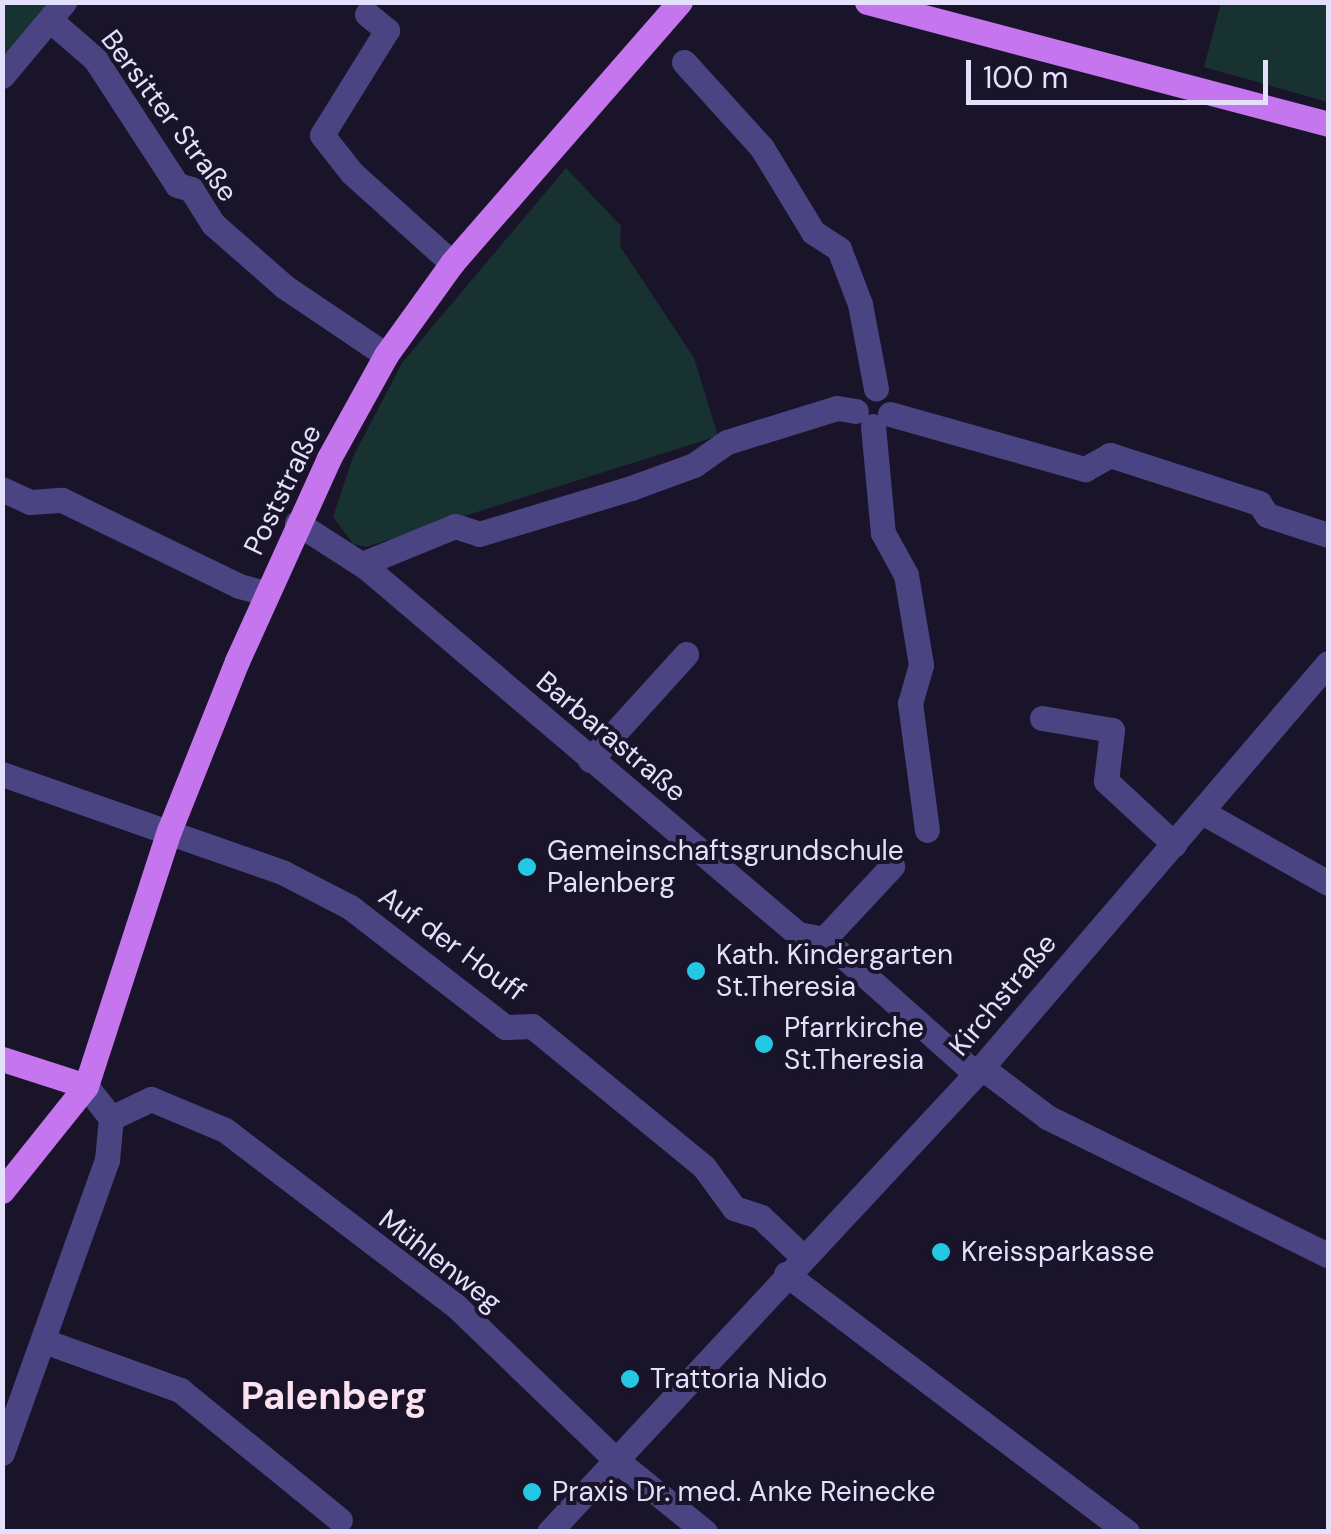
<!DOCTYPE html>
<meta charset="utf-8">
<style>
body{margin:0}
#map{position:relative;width:1331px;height:1534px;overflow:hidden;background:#191429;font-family:"DM Sans",sans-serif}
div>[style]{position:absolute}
.green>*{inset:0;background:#183232}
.minor>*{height:25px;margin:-12.5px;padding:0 12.5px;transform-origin:12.5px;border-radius:12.5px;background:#4a4582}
.major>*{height:25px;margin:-12.5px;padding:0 12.5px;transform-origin:12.5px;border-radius:12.5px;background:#c575ed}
.dots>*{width:28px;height:28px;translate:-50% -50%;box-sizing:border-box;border:5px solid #191429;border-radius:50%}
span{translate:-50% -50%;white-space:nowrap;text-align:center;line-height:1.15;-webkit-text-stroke:8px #191429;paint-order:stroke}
.street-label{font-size:28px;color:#e4e0fb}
.poi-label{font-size:28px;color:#e4e0fb}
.left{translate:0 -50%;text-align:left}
.district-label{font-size:38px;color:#fbe2f1;font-weight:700}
.frame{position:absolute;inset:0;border:5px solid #e4e0fb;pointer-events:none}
.scale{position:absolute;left:966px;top:60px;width:302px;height:45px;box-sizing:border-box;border:5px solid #e4e0fb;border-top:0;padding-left:12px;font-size:30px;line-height:35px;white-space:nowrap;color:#e4e0fb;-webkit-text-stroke:8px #191429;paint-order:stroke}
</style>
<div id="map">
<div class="green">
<i style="clip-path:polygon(3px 3px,51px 3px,3px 61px)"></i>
<i style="clip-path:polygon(1221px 3px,1328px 3px,1328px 102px,1204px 67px)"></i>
<i style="clip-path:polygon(566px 168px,621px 226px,620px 246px,694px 358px,718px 436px,366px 547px,353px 544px,333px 517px,353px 457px,402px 363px)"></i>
</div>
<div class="minor">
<i style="left:367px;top:14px;width:26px;rotate:39deg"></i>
<i style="left:387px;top:30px;width:123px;rotate:121.8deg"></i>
<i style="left:322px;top:135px;width:48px;rotate:51.7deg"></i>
<i style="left:352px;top:173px;width:135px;rotate:42deg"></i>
<i style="left:50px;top:20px;width:60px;rotate:40.9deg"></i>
<i style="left:95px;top:59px;width:150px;rotate:56.9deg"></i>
<i style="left:177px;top:185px;width:15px;rotate:16deg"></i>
<i style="left:191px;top:189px;width:41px;rotate:57.8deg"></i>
<i style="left:213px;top:224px;width:96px;rotate:41.2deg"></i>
<i style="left:285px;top:287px;width:122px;rotate:34deg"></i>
<i style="left:684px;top:62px;width:116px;rotate:47.8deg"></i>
<i style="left:762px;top:148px;width:98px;rotate:58.7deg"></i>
<i style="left:813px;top:232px;width:31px;rotate:33deg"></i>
<i style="left:839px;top:249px;width:59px;rotate:69.1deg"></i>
<i style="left:860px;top:304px;width:86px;rotate:79.3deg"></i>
<i style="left:2px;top:76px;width:97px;rotate:-50deg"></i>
<i style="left:890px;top:414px;width:203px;rotate:15.8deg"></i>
<i style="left:1085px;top:469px;width:29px;rotate:-29deg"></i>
<i style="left:1110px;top:455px;width:157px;rotate:17.9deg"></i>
<i style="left:1259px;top:503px;width:14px;rotate:56deg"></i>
<i style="left:1267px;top:515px;width:64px;rotate:18.2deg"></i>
<i style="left:873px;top:426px;width:107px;rotate:84.7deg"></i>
<i style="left:883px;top:533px;width:48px;rotate:61.3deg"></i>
<i style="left:906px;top:575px;width:91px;rotate:80.5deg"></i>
<i style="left:921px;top:665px;width:40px;rotate:106deg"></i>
<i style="left:910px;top:703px;width:128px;rotate:82.4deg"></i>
<i style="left:2px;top:489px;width:31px;rotate:25deg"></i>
<i style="left:30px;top:502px;width:32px;rotate:-4deg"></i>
<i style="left:62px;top:500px;width:197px;rotate:25.9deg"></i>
<i style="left:239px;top:586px;width:28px;rotate:15deg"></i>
<i style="left:297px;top:523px;width:83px;rotate:32.7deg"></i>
<i style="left:367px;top:568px;width:565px;rotate:40.34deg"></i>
<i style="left:798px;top:934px;width:26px;rotate:11deg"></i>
<i style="left:824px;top:939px;width:203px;rotate:41.6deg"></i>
<i style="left:362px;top:564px;width:100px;rotate:-22.2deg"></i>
<i style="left:455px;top:526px;width:25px;rotate:18deg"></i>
<i style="left:479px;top:534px;width:159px;rotate:-16.8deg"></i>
<i style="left:631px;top:488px;width:67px;rotate:-20.1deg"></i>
<i style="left:694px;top:465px;width:40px;rotate:-34.9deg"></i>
<i style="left:727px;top:442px;width:115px;rotate:-17.2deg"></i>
<i style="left:837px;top:408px;width:19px;rotate:9deg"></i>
<i style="left:1042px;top:718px;width:71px;rotate:9.7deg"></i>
<i style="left:1112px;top:730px;width:51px;rotate:96.7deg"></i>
<i style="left:1106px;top:781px;width:93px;rotate:42.8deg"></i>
<i style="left:590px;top:760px;width:143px;rotate:-47.8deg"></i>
<i style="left:2px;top:774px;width:299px;rotate:19.3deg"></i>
<i style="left:284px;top:873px;width:74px;rotate:27.3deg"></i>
<i style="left:350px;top:907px;width:196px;rotate:37.7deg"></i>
<i style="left:505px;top:1027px;width:27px;rotate:-2deg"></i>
<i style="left:532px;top:1026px;width:222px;rotate:39.3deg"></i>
<i style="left:704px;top:1167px;width:51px;rotate:53.8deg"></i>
<i style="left:734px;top:1208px;width:28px;rotate:18deg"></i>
<i style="left:761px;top:1217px;width:58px;rotate:43.6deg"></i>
<i style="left:1202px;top:812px;width:145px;rotate:29.4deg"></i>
<i style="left:824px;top:939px;width:100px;rotate:-47deg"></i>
<i style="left:981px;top:1067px;width:83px;rotate:37.1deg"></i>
<i style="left:1047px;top:1117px;width:313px;rotate:26.2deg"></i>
<i style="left:111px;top:1118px;width:44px;rotate:-25.4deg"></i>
<i style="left:151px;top:1099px;width:80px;rotate:22.7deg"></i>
<i style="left:225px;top:1130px;width:290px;rotate:37.3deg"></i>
<i style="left:456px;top:1306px;width:221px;rotate:43.9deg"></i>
<i style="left:615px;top:1459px;width:116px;rotate:39deg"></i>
<i style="left:786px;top:1274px;width:428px;rotate:37.1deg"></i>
<i style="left:44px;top:1341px;width:145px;rotate:19.8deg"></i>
<i style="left:180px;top:1390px;width:206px;rotate:39.1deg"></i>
<i style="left:2px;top:1453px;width:311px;rotate:-70.3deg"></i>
<i style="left:107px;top:1160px;width:42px;rotate:-84.6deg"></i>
<i style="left:111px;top:1118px;width:41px;rotate:-128deg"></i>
<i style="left:549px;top:1532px;width:626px;rotate:-47.01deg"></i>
<i style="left:976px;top:1074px;width:541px;rotate:-49.42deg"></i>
</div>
<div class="major">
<i style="left:867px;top:2px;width:477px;rotate:14.8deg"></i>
<i style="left:2px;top:1059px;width:88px;rotate:17.8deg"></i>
<i style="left:2px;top:1191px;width:134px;rotate:-51.3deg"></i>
<i style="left:86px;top:1086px;width:268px;rotate:-72deg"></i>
<i style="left:169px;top:831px;width:183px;rotate:-68.2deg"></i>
<i style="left:237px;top:661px;width:223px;rotate:-65.6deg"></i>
<i style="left:329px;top:458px;width:118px;rotate:-61deg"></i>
<i style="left:386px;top:355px;width:113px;rotate:-54.3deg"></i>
<i style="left:452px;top:263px;width:347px;rotate:-48.9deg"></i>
</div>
<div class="dots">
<i style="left:527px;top:867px;background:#24c8e3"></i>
<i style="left:696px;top:971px;background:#24c8e3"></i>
<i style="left:764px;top:1044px;background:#24c8e3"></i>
<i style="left:941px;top:1252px;background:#24c8e3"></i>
<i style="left:630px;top:1379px;background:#24c8e3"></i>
<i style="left:532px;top:1492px;background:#24c8e3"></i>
</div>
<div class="street-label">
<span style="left:169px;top:116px;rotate:53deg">Bersitter Straße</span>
<span style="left:283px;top:490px;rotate:-64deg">Poststraße</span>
<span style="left:611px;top:737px;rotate:40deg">Barbarastraße</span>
<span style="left:452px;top:944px;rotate:36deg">Auf der Houff</span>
<span style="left:1003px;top:995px;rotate:-50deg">Kirchstraße</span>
<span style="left:440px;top:1261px;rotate:38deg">Mühlenweg</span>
</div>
<div class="poi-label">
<span class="left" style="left:547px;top:867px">Gemeinschaftsgrundschule<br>Palenberg</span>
<span class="left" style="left:716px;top:971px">Kath. Kindergarten<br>St.Theresia</span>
<span class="left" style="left:784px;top:1044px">Pfarrkirche<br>St.Theresia</span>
<span class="left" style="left:961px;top:1252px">Kreissparkasse</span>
<span class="left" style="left:650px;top:1379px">Trattoria Nido</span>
<span class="left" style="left:552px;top:1492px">Praxis Dr. med. Anke Reinecke</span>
</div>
<div class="district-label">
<span style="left:334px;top:1397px">Palenberg</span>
</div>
<div class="frame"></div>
<div class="scale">100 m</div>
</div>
